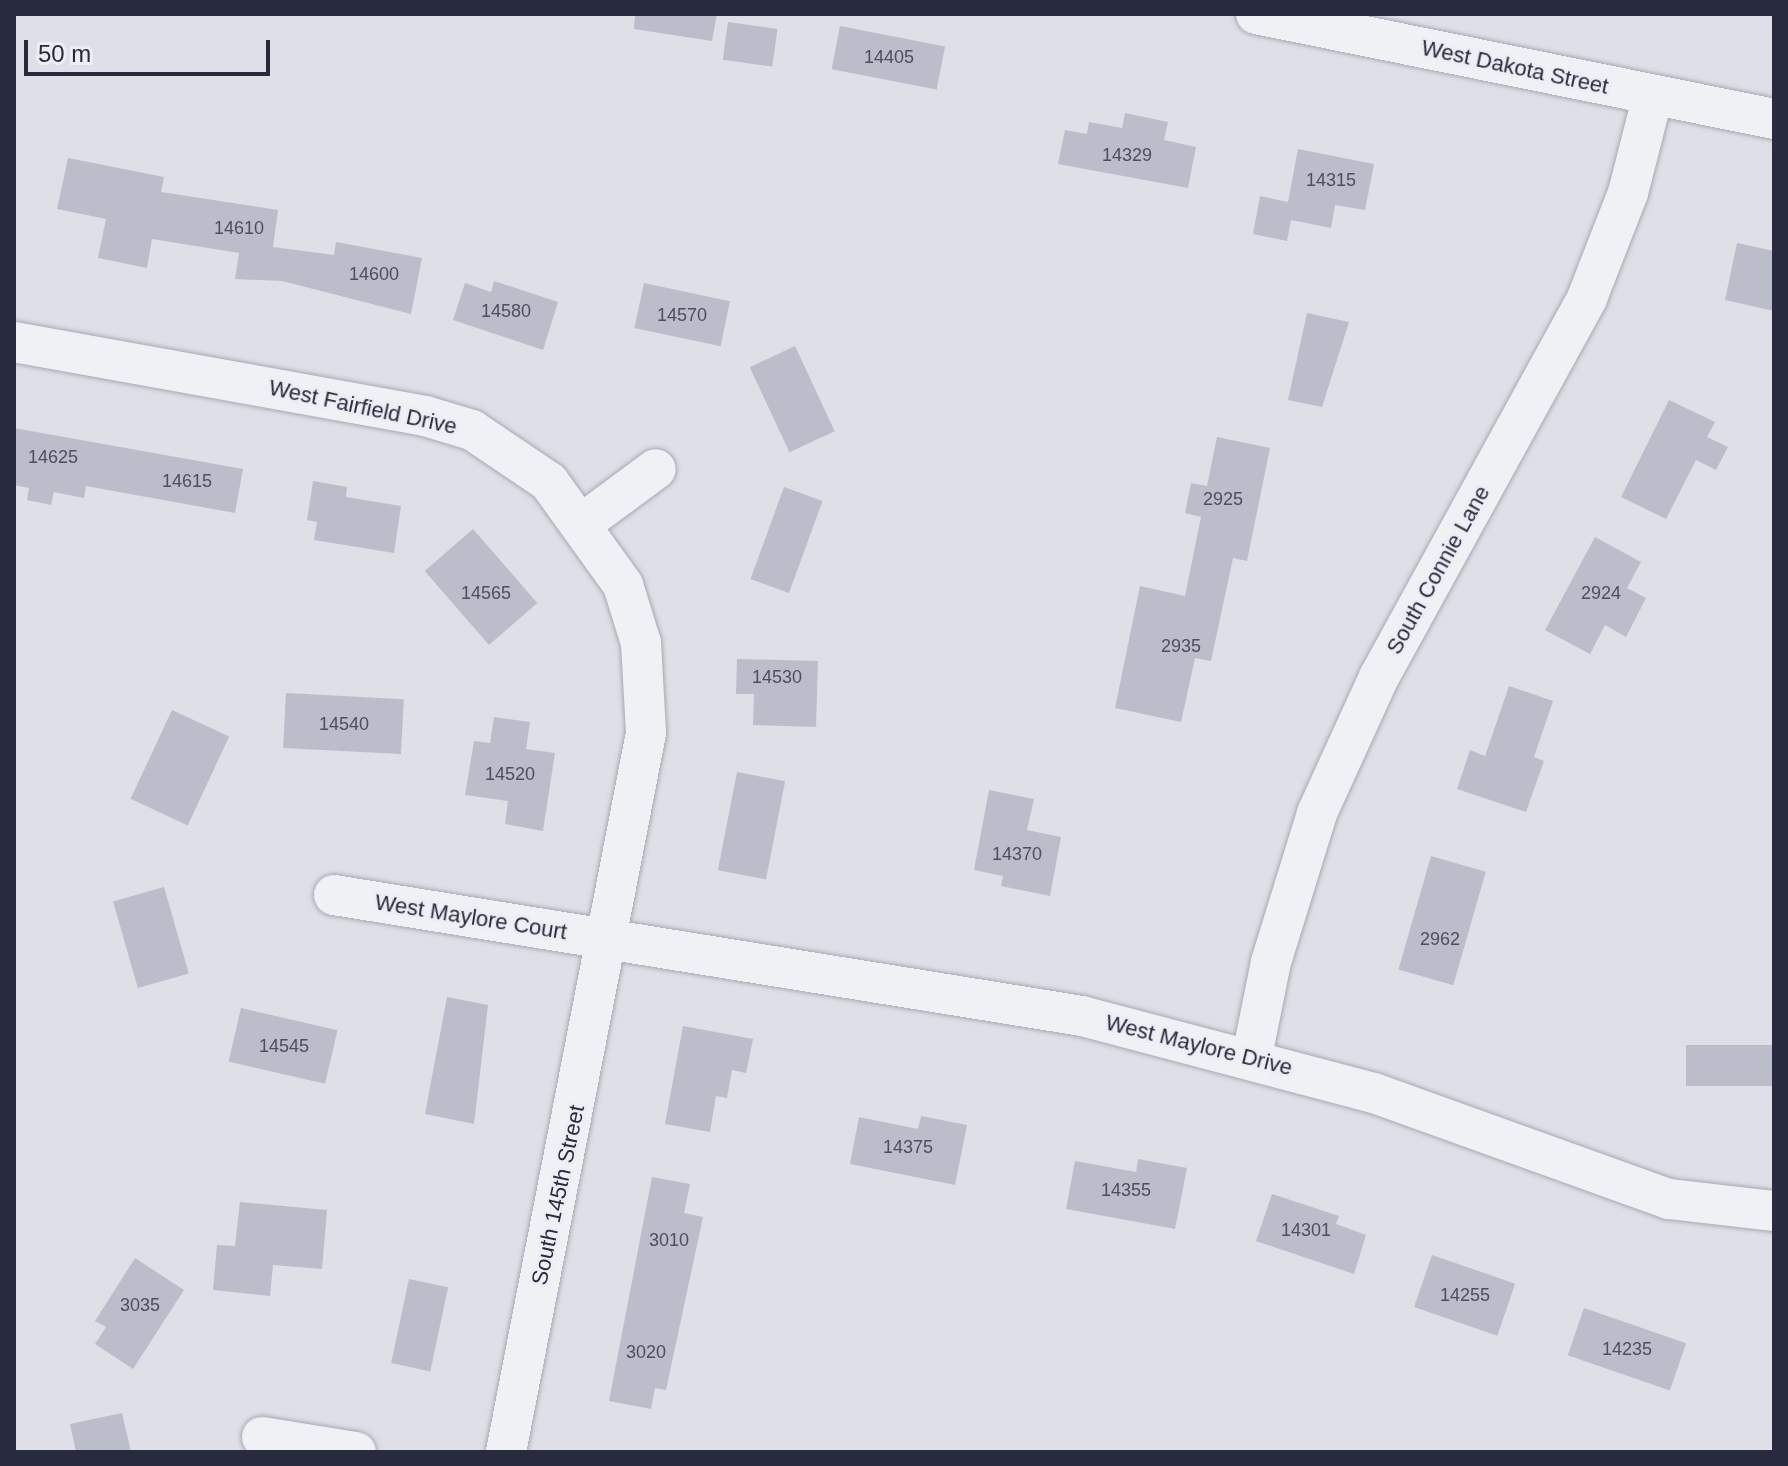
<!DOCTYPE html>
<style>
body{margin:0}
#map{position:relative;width:1788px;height:1466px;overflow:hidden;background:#dedfe7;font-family:Helvetica,sans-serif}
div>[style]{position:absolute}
.building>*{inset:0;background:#bbbdca;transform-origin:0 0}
.roads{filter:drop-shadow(0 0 2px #a7a9b4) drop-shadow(0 0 2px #a7a9b4)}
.street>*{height:40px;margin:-20px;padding:0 20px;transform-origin:20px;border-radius:20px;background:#f0f1f5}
span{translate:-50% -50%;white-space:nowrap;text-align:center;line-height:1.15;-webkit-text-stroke:6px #edeef5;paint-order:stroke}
.number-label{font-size:18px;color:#4d4f60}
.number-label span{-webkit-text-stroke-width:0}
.street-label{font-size:22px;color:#282a3d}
.frame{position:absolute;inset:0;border:16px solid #282a3d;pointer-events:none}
.scale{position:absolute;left:24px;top:40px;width:246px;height:36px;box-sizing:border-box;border:4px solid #282a3d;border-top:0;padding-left:10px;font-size:24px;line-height:28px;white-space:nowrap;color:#282a3d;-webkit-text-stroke:6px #edeef5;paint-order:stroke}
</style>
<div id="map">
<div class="building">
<i style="clip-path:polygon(635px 14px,717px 14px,712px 41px,634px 29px)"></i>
<i style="left:728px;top:22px;width:50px;height:38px;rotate:8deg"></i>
<i style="left:840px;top:26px;width:107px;height:44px;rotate:11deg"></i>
<i style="clip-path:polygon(1125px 113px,1168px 122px,1164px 140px,1196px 147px,1188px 188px,1058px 164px,1065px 130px,1087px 134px,1089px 122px,1122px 128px)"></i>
<i style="clip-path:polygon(1298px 149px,1374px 164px,1365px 210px,1335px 205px,1331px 228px,1291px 220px,1287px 241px,1253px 234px,1260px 196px,1288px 202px)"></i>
<i style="clip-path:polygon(68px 158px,164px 177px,161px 192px,278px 210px,273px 247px,334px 255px,336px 242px,422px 258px,411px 314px,282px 281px,235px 279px,239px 253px,152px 239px,147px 268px,98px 258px,106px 219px,57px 209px)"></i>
<i style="clip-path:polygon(1737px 243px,1774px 251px,1774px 311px,1725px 300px)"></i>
<i style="clip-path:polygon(494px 281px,558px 302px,543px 350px,453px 320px,465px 283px,491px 292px)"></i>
<i style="left:644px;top:283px;width:88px;height:46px;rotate:12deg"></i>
<i style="clip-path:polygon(1307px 313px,1349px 322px,1322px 407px,1288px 400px)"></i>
<i style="left:795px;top:346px;width:94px;height:50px;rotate:65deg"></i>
<i style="clip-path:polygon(1669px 400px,1715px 422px,1707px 437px,1728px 447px,1716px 470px,1696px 460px,1666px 519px,1621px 497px)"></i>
<i style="clip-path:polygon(14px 428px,243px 469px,235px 513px,86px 486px,84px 498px,54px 492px,51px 505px,27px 500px,29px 488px,14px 485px)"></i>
<i style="clip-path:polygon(1217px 437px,1270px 448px,1247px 561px,1233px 558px,1211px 661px,1195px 658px,1181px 722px,1115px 708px,1140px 586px,1185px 596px,1201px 517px,1185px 513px,1191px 483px,1207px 486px)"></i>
<i style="clip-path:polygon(313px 481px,347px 487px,346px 497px,401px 506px,394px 553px,314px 540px,317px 522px,307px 520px)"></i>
<i style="left:784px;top:487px;width:41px;height:98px;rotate:20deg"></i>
<i style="left:473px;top:529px;width:98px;height:64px;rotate:49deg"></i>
<i style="clip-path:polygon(1595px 537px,1641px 562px,1627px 588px,1646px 598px,1626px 637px,1605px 625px,1590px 654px,1545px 630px)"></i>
<i style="clip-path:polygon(737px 659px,818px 661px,816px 727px,753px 725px,754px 694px,736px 694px)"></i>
<i style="clip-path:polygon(1509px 686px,1553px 701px,1534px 757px,1544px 761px,1526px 812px,1457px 789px,1470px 750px,1485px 756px)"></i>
<i style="left:286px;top:693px;width:118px;height:55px;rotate:3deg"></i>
<i style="left:172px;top:710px;width:63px;height:98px;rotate:25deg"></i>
<i style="clip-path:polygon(494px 717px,530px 722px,526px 749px,555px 753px,543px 831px,505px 824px,508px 801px,465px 795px,474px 741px,490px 743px)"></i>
<i style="left:737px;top:772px;width:49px;height:100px;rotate:11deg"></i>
<i style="clip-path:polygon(989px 790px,1034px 799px,1027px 830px,1061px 837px,1050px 896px,1001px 886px,1003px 876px,974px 870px)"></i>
<i style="left:1431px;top:856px;width:57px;height:118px;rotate:16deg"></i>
<i style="left:164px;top:887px;width:90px;height:53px;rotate:74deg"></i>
<i style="clip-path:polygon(447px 997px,488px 1005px,474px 1124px,425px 1114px)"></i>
<i style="left:241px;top:1008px;width:99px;height:55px;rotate:13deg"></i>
<i style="clip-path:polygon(683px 1026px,753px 1039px,746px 1073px,732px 1070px,727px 1098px,716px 1096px,710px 1132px,665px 1124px)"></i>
<i style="left:1774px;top:1045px;width:41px;height:88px;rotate:90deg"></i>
<i style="clip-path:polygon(921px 1116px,967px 1125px,955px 1185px,850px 1164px,859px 1117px,918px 1129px)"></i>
<i style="clip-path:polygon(1138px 1159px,1187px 1168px,1175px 1229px,1066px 1209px,1075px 1161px,1136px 1172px)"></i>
<i style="clip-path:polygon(652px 1177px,690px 1184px,684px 1213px,703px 1217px,666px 1390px,655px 1388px,651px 1409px,609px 1401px)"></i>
<i style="clip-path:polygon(1272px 1194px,1339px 1216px,1336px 1224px,1366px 1235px,1354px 1274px,1256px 1241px)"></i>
<i style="clip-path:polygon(240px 1202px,327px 1210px,322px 1269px,273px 1265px,270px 1296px,213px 1290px,217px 1245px,235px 1246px)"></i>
<i style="left:1432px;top:1255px;width:88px;height:55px;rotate:19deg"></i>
<i style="clip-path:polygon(135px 1258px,184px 1290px,133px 1369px,95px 1344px,106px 1327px,95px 1321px)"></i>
<i style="left:409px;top:1279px;width:40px;height:86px;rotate:12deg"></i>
<i style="left:1584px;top:1308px;width:108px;height:50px;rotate:19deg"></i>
<i style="clip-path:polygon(122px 1413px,131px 1452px,76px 1452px,70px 1424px)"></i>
</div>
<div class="roads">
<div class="street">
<i style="left:1256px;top:14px;width:529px;rotate:11.46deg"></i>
<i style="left:14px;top:342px;width:418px;rotate:10.2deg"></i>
<i style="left:425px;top:416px;width:49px;rotate:16.6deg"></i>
<i style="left:472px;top:430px;width:93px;rotate:34deg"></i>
<i style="left:549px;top:482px;width:127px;rotate:54.3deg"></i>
<i style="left:623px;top:585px;width:61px;rotate:72.8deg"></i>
<i style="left:641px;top:643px;width:90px;rotate:86.8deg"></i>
<i style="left:646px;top:733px;width:733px;rotate:101.02deg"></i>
<i style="left:584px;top:522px;width:89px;rotate:-36.4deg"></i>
<i style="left:334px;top:895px;width:758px;rotate:9.19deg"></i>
<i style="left:1082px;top:1016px;width:302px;rotate:14.8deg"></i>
<i style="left:1374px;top:1093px;width:313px;rotate:19.8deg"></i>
<i style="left:1669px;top:1199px;width:106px;rotate:6.5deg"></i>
<i style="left:1252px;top:1056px;width:96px;rotate:-78.6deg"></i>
<i style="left:1271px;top:962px;width:156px;rotate:-72.8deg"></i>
<i style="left:1317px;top:813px;width:149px;rotate:-65.5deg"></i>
<i style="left:1379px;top:677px;width:432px;rotate:-61.2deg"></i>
<i style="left:1587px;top:298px;width:113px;rotate:-68.7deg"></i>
<i style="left:1628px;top:193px;width:101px;rotate:-75.7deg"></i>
<i style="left:262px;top:1437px;width:95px;rotate:9.1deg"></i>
</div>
</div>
<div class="number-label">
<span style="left:889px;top:57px">14405</span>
<span style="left:1127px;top:155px">14329</span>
<span style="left:1331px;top:180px">14315</span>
<span style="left:239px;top:228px">14610</span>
<span style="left:374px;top:274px">14600</span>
<span style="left:506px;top:311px">14580</span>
<span style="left:682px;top:315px">14570</span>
<span style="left:53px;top:457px">14625</span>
<span style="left:187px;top:481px">14615</span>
<span style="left:1223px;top:499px">2925</span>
<span style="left:486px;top:593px">14565</span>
<span style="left:1601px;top:593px">2924</span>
<span style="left:1181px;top:646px">2935</span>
<span style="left:777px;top:677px">14530</span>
<span style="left:344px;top:724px">14540</span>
<span style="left:510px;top:774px">14520</span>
<span style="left:1017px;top:854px">14370</span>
<span style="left:1440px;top:939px">2962</span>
<span style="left:284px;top:1046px">14545</span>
<span style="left:908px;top:1147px">14375</span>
<span style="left:1126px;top:1190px">14355</span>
<span style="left:1306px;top:1230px">14301</span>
<span style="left:669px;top:1240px">3010</span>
<span style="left:1465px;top:1295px">14255</span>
<span style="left:140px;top:1305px">3035</span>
<span style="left:1627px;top:1349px">14235</span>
<span style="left:646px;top:1352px">3020</span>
</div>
<div class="street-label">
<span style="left:1515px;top:67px;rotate:12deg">West Dakota Street</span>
<span style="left:363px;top:407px;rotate:12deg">West Fairfield Drive</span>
<span style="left:1438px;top:570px;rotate:-61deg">South Connie Lane</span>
<span style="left:471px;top:917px;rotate:9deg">West Maylore Court</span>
<span style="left:1199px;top:1045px;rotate:14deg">West Maylore Drive</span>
<span style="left:558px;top:1195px;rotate:-78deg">South 145th Street</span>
</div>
<div class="frame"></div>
<div class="scale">50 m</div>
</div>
